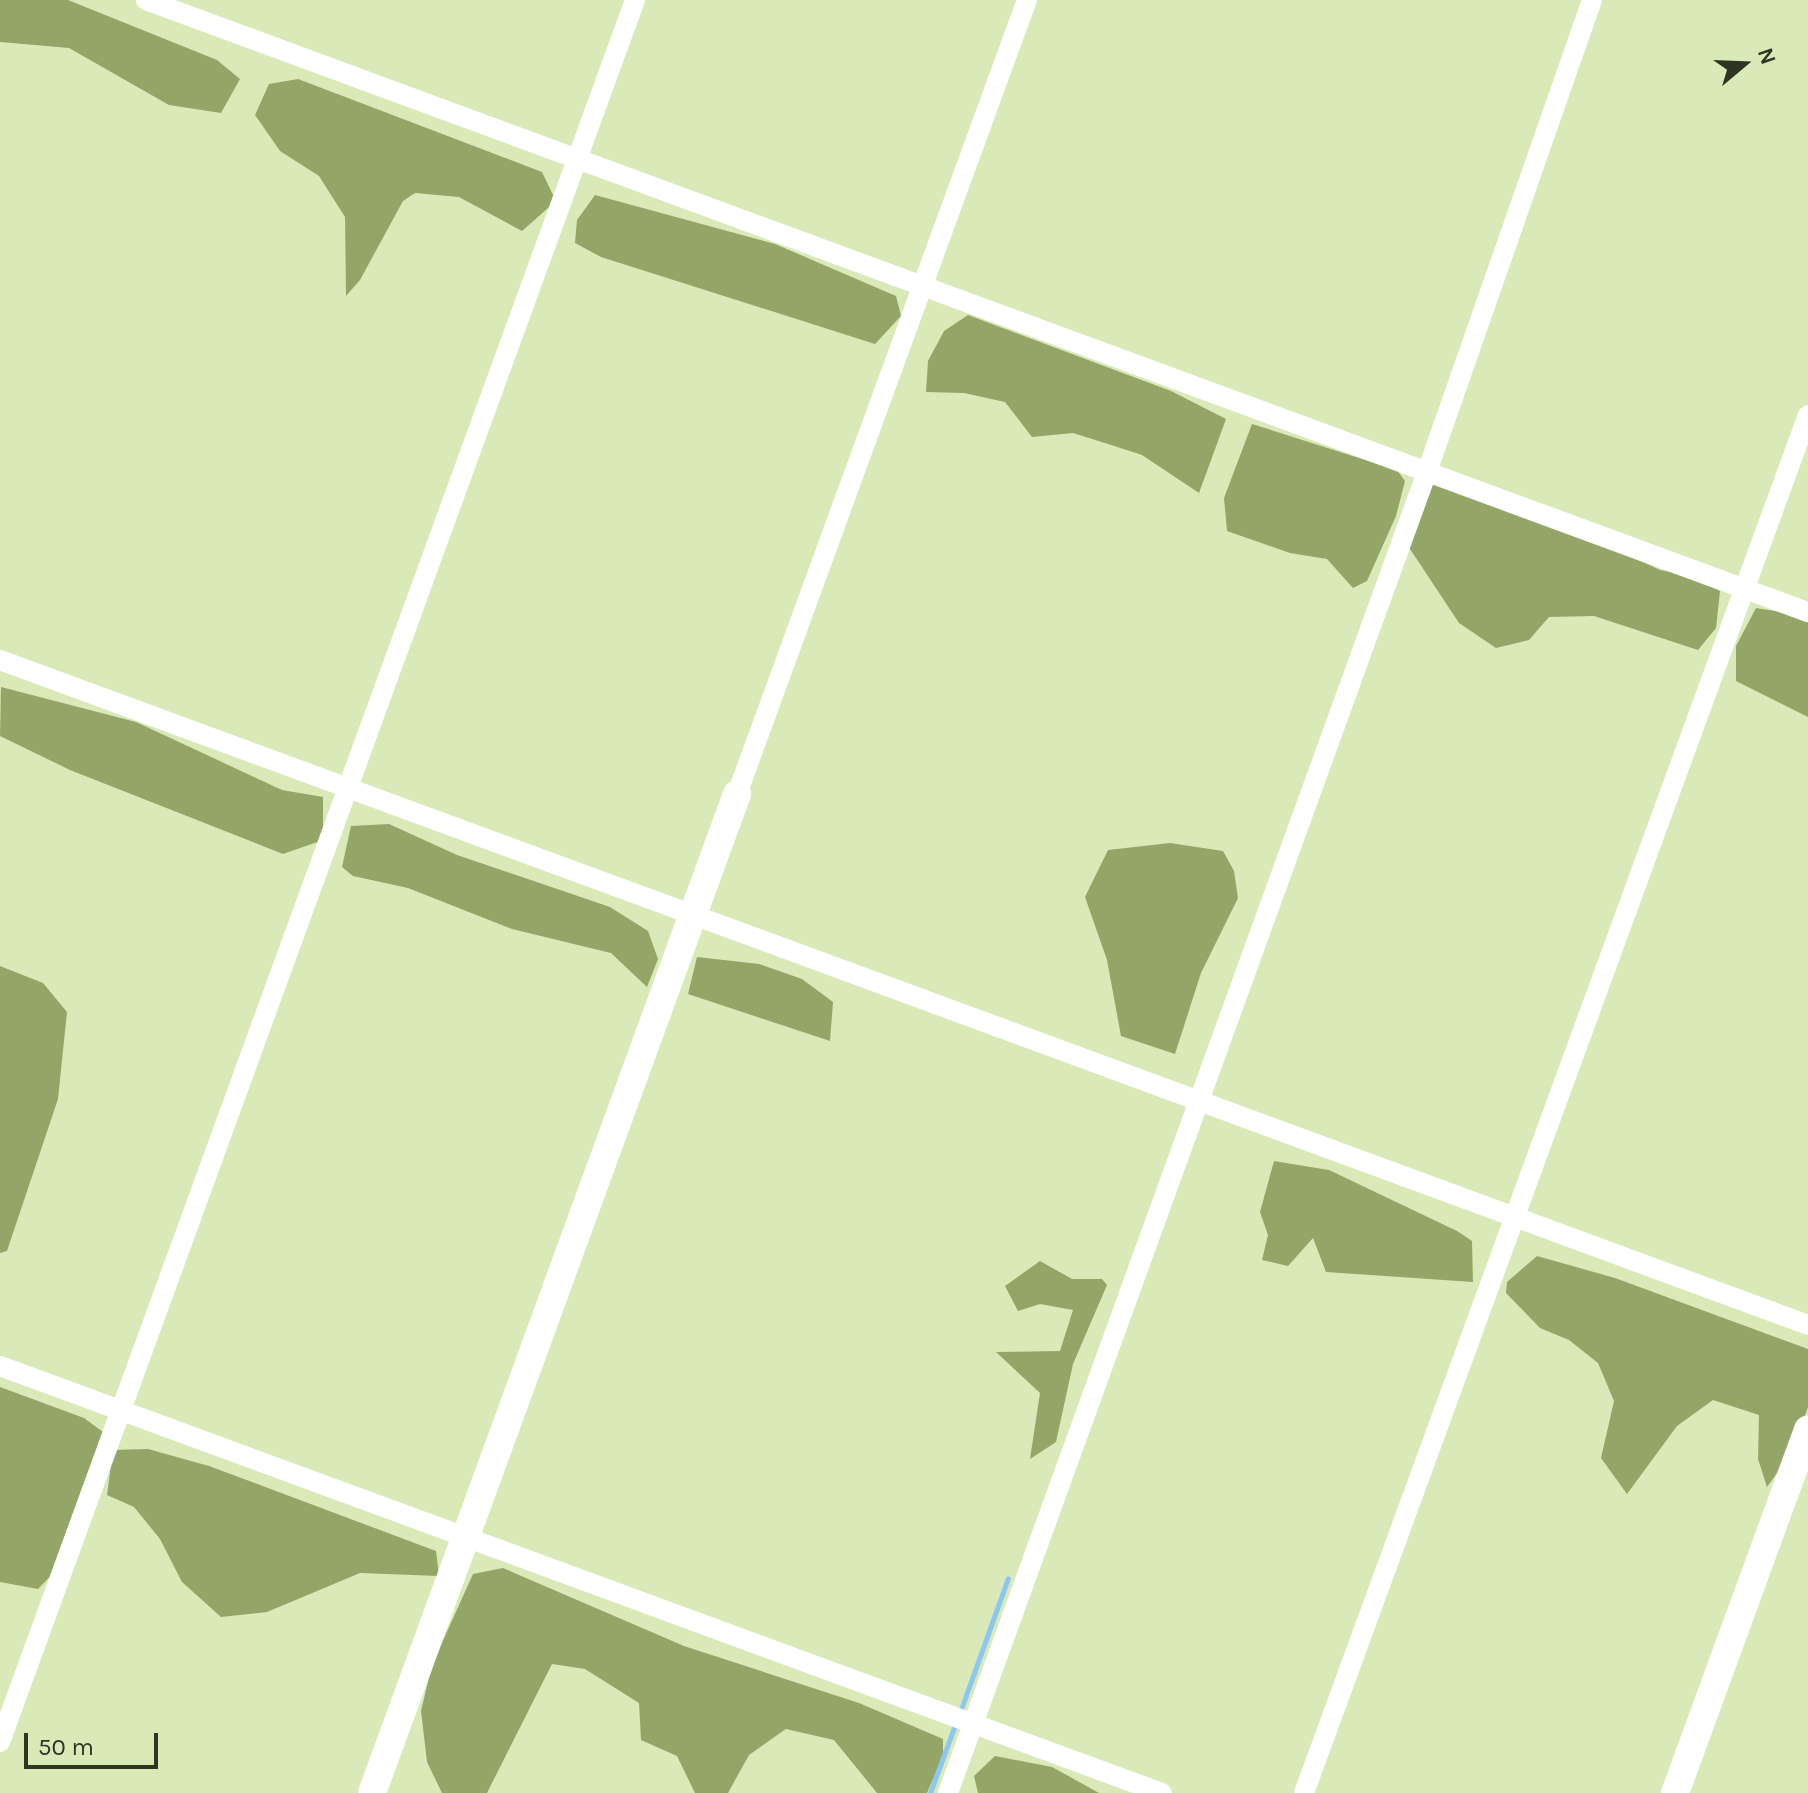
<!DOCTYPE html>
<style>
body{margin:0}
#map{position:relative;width:1808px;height:1793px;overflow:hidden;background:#d9e9b8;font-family:Karla,sans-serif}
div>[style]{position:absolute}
.forest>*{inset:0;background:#93a667}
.stream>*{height:5px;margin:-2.5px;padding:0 2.5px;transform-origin:2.5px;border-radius:2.5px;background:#8cc6f3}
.street>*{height:20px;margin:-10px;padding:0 10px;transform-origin:10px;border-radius:10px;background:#fff}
.secondary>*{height:28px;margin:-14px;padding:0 14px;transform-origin:14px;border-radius:14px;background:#fff}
span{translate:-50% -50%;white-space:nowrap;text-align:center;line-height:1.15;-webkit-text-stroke:8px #d9e9b8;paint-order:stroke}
.north{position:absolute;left:1704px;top:24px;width:80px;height:80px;-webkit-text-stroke:6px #d9e9b8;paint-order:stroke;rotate:71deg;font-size:22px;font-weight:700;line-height:32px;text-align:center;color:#2f3522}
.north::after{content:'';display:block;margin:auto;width:28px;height:36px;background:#2f3522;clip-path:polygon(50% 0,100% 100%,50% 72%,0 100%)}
.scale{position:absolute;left:24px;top:1733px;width:134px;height:36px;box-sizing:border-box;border:4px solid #2f3522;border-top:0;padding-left:10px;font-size:24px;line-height:28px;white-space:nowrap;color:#2f3522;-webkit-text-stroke:6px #d9e9b8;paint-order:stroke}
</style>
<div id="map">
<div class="forest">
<i style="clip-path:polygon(0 0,68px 0,217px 60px,240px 79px,221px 113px,169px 105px,69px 48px,0 42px)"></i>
<i style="clip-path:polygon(298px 79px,542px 172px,556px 201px,522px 231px,459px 197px,415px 193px,403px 201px,360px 280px,346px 296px,345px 217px,319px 176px,280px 151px,255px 115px,269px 84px)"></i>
<i style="clip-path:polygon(595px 195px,775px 244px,896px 296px,901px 316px,875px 344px,601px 257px,575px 243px,577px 220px)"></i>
<i style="clip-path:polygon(968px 315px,1171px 391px,1226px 419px,1199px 493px,1142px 455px,1108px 444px,1073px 433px,1032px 437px,1005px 402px,964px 393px,926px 392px,928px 361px,944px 331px)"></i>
<i style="clip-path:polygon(1252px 424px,1397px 470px,1405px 481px,1396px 516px,1367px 581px,1353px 588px,1327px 559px,1290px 553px,1227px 531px,1224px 498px)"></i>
<i style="clip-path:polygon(1431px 479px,1552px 518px,1660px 570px,1699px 577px,1720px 591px,1716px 628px,1698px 650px,1594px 616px,1549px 617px,1529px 640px,1496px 648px,1459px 623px,1410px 549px,1412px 521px)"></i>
<i style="clip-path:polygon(1756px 608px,1808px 616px,1808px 717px,1736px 681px,1736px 646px)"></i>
<i style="clip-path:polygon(1px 687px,136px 722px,282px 790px,323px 797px,323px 840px,283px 854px,70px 770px,0 736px)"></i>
<i style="clip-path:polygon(389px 824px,457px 855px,610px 907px,648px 931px,658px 959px,647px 987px,611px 953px,512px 929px,408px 888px,353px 876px,342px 867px,351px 826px)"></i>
<i style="clip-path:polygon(1170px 843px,1223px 851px,1234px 871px,1238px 898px,1201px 973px,1175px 1054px,1121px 1036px,1107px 960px,1085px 897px,1108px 850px)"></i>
<i style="clip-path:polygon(697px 957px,759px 964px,802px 979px,833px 1002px,830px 1041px,688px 994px)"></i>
<i style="clip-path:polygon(0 966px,43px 983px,67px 1012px,58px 1099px,7px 1251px,0 1253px)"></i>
<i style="clip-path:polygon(1274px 1161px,1329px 1170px,1457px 1231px,1472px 1241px,1473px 1282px,1326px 1272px,1313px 1238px,1288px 1266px,1262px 1260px,1268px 1235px,1260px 1212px)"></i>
<i style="clip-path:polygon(1537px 1256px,1615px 1278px,1808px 1349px,1808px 1407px,1792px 1452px,1767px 1487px,1758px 1459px,1759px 1415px,1713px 1400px,1677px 1426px,1627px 1494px,1601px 1458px,1614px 1401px,1598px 1363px,1569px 1340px,1540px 1328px,1506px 1293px,1507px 1282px)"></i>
<i style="clip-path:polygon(1040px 1261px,1072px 1279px,1102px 1279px,1107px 1285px,1073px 1364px,1056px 1442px,1030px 1459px,1040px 1393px,996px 1352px,1060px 1351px,1073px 1310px,1040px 1304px,1018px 1311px,1005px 1286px)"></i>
<i style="clip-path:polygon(0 1387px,84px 1418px,103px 1432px,70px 1556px,38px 1589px,0 1582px)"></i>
<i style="clip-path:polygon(148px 1449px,209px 1466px,436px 1551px,439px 1576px,360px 1573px,267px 1612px,221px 1617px,182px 1582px,160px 1539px,134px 1507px,107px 1495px,113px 1450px)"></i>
<i style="clip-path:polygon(503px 1568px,684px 1646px,859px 1703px,943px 1739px,943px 1756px,927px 1793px,877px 1793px,834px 1740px,786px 1729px,749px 1755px,728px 1793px,695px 1793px,677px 1756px,641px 1740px,639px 1703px,585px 1669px,552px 1664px,487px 1793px,442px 1793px,427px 1762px,421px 1711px,432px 1665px,473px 1574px)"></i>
<i style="clip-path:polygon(995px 1756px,1052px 1767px,1099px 1793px,978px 1793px,974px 1776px)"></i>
</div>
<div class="stream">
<i style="left:960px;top:1712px;width:142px;rotate:-70.3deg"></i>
<i style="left:930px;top:1793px;width:76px;rotate:-69.9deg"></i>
</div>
<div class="street">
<i style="left:146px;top:0;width:1771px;rotate:20.22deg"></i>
<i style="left:0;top:660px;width:1926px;rotate:20.19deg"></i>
<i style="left:737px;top:794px;width:845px;rotate:-69.94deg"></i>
<i style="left:0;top:1366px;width:1238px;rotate:20.18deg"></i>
<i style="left:0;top:1742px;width:1854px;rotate:-69.97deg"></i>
<i style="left:948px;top:1793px;width:1405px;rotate:-70.07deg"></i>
<i style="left:1427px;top:472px;width:500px;rotate:-70.73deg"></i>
<i style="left:1304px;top:1793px;width:1467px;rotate:-69.91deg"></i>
</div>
<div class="secondary">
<i style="left:372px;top:1793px;width:1064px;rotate:-69.93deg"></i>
<i style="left:1675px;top:1793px;width:387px;rotate:-69.9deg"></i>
</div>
<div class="north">N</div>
<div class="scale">50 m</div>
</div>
